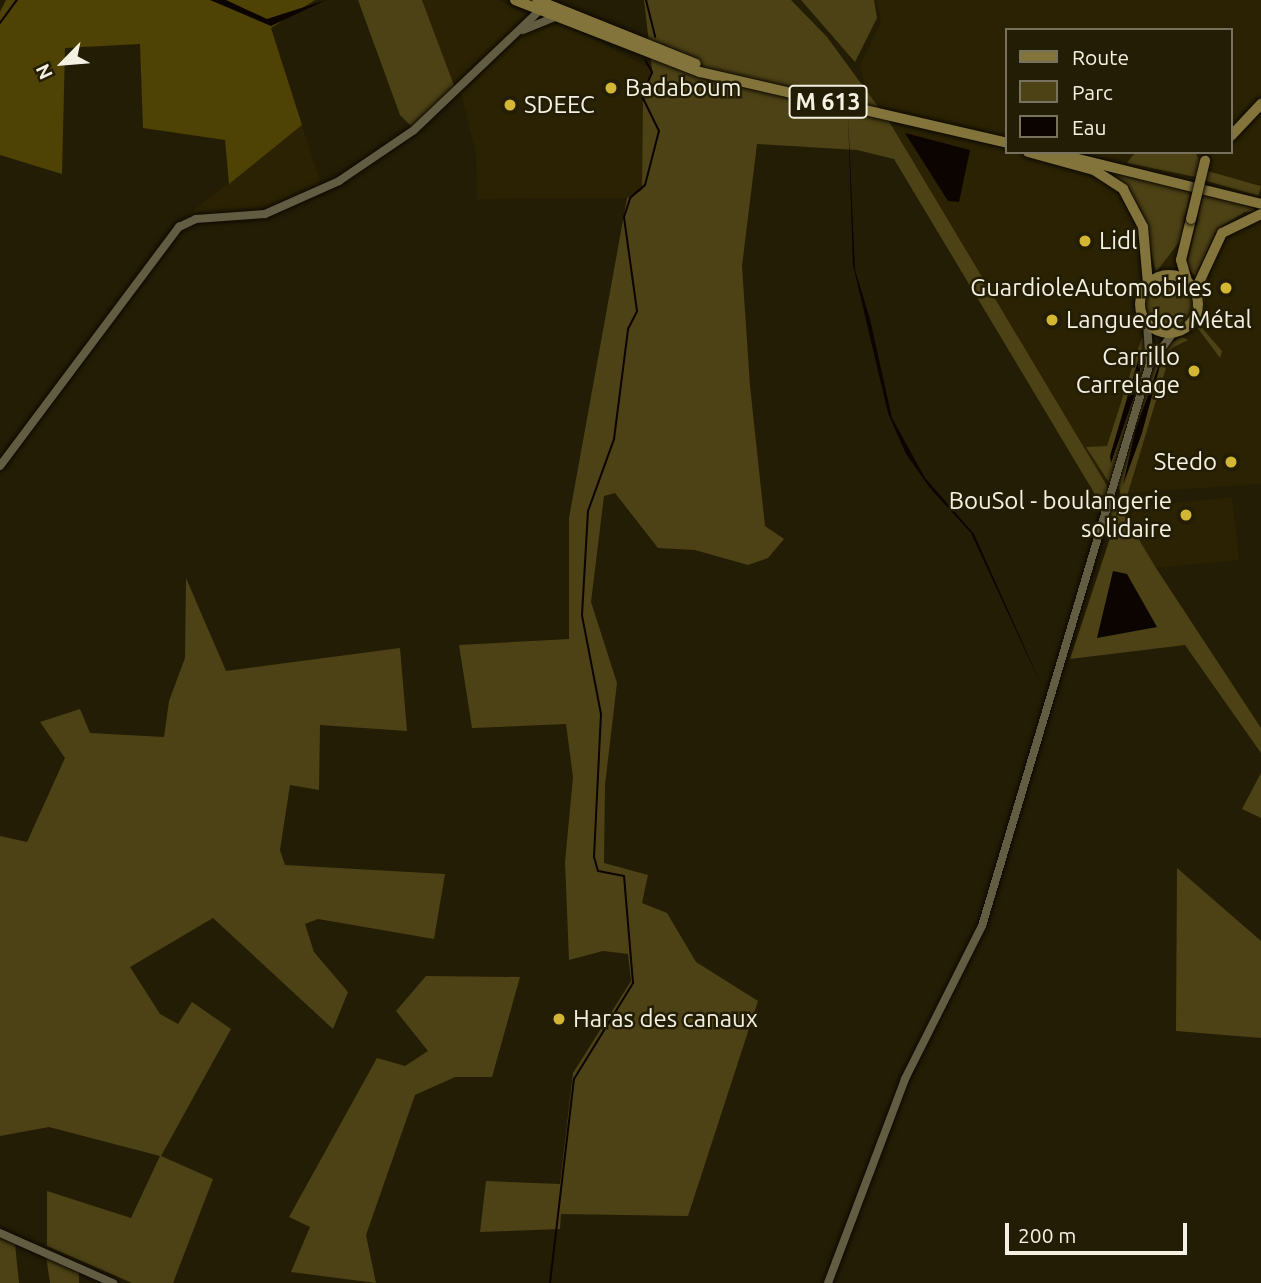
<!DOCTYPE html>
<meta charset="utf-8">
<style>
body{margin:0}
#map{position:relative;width:1261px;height:1283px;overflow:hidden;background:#231d05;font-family:Ubuntu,sans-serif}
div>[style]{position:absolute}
.built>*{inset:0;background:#2a2202}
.green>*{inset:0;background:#4d4215;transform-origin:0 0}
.round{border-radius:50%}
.forest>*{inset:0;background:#4f4205}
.water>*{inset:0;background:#0b0400}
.stream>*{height:2px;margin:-1px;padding:0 1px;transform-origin:1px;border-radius:1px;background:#0b0400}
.roads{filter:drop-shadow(0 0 2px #0c0700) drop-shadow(0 0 2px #0c0700)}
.secondary>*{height:8px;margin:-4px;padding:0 4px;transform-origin:4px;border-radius:4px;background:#625c42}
.primary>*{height:10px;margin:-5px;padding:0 5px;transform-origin:5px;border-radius:5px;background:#82743a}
.primary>.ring{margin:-5px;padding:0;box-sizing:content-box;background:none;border:10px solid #82743a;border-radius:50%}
.bridges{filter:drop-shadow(0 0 2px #0c0700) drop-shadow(0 0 2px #0c0700)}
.primary-bridge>*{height:10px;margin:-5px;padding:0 5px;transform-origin:5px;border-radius:5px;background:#82743a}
.dots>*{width:19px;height:19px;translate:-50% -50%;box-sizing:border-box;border:4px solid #231d05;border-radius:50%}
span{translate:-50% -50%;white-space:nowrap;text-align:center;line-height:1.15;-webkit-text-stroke:5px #231d05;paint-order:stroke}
.shield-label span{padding:2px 5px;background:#231d05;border:2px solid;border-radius:5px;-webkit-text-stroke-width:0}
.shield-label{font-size:23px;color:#f4f1e2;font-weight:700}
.poi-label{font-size:24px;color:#f4f1e2}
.left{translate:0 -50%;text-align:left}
.right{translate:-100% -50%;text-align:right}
.legend{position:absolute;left:1005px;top:28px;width:228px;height:126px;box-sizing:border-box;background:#231d05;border:2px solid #77725d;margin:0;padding:9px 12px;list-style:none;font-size:21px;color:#f4f1e2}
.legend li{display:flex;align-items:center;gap:14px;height:35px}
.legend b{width:35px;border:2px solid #77725d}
.north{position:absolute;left:28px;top:28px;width:70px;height:70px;-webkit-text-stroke:5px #231d05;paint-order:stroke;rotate:245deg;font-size:19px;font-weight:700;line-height:28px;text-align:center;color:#f4f1e2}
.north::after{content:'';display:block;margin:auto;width:24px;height:32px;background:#f4f1e2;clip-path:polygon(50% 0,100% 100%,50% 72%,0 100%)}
.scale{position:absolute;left:1005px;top:1223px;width:182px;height:32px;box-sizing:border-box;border:4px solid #f4f1e2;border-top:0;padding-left:9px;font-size:21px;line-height:24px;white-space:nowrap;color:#f4f1e2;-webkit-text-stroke:5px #231d05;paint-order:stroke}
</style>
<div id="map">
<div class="built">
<i style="clip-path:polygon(422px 0,498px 0,530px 16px,455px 88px)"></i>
<i style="clip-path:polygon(evenodd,877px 0,1261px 0,1261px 484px,1111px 494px,867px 94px,860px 65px,881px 22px,877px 0,1007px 30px,1231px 30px,1231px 152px,1007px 152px,1007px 30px)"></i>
<i style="clip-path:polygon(558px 21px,652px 69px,643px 98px,642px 190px,627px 198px,477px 199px,476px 154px,461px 93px,524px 32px)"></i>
<i style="clip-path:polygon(302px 125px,322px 187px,266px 211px,185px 217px)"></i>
<i style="clip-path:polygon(1232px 497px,1239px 560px,1156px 568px,1127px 520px,1136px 507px)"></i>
</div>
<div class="green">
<i style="clip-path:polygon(358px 0,422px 0,455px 88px,412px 127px,400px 115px)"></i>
<i style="clip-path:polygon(644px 0,791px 0,827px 37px,890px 123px,1156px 568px,1261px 728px,1261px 753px,1185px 645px,1070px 659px,1114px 526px,894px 159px,857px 150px,757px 144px,742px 266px,750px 386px,765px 526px,784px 539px,768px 558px,748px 565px,695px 550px,658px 548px,615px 493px,604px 496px,591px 602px,617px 683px,605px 785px,604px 863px,648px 875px,642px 903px,667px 913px,696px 962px,758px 1001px,688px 1216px,561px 1214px,560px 1229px,480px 1232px,486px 1181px,560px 1184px,573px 1073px,631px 981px,628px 954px,603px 951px,569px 960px,565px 862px,573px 777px,566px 724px,472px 728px,459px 645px,569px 639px,569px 518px,627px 198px,642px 190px,643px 98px,652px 69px)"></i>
<i style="clip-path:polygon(801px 0,874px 0,877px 18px,855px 62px)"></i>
<i style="clip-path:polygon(1134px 154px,1196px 154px,1200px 161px,1196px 177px,1127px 163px)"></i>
<i style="clip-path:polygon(1103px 168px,1191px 188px,1180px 241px,1156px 272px,1141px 210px)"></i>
<i style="left:1208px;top:171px;width:55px;height:10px;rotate:16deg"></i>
<i style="clip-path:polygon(1204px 192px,1261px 211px,1245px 212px,1217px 229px,1195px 277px,1187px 265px)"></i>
<i style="clip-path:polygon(1209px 267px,1202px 328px,1222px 351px,1220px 358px,1197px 327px)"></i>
<i class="round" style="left:1145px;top:280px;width:48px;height:48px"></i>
<i style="clip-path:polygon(1142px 337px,1148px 341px,1146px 362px,1110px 484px,1086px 447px,1107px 446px)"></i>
<i style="clip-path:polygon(1182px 337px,1188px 340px,1172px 348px,1127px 496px,1121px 495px,1117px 481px,1153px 367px,1164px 347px)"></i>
<i style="clip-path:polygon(186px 578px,226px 671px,400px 648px,407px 731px,320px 725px,319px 790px,290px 785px,280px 850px,285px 865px,445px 874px,434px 939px,318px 919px,305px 924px,314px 952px,348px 992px,333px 1029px,213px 918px,130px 967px,160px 1014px,178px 1024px,192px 1002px,231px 1029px,161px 1156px,213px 1179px,173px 1283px,132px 1283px,47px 1246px,47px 1191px,131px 1218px,160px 1156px,49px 1127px,0 1136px,0 836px,27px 842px,65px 758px,40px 722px,80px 709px,90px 733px,164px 737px,169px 701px,185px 658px)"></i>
<i style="clip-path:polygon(1261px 773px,1261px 818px,1242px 809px)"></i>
<i style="clip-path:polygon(1177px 868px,1261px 941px,1261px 1038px,1176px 1031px)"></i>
<i style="clip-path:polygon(426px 976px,520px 977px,492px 1077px,455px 1077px,415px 1095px,366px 1235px,376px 1283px,291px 1272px,310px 1227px,289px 1217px,377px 1058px,405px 1066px,428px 1051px,396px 1011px)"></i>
<i style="clip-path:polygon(0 1238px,15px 1244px,19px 1283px,0 1283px)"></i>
<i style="clip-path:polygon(46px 1256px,79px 1272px,79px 1283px,50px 1283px)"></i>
</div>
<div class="forest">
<i style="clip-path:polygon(6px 0,315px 0,271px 28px,302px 125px,229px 184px,225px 140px,143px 128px,140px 44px,65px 48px,62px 174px,0 155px,0 12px)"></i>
</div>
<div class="water">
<i style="clip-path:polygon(210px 0,226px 0,267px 19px,326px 0,271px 26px)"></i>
<i style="clip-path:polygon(848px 114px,855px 270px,870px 319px,892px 418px,925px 478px,974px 534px,1043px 689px,971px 533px,930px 488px,906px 454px,888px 413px,853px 265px)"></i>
<i style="clip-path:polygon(905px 133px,970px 150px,959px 202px,948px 201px)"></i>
<i style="clip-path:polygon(1164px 351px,1142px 433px,1123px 485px,1135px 431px)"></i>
<i style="clip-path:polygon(1140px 354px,1140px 379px,1111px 463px,1110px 456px)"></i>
<i style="clip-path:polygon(1113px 571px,1127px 574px,1157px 627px,1097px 638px)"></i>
</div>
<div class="stream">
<i style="left:646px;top:0;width:38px;rotate:76deg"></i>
<i style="left:0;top:23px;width:29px;rotate:-54deg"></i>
<i style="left:550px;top:1283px;width:205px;rotate:-83.3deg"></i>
<i style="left:574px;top:1079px;width:113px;rotate:-58.4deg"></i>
<i style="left:633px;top:983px;width:107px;rotate:-94.8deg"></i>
<i style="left:624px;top:876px;width:26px;rotate:-169deg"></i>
<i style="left:598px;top:871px;width:15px;rotate:-106deg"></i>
<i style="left:594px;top:857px;width:143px;rotate:-87.2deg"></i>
<i style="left:601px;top:714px;width:101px;rotate:-100.9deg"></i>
<i style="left:582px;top:615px;width:104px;rotate:-86.7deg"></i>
<i style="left:588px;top:511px;width:77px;rotate:-70.1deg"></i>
<i style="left:614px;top:439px;width:111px;rotate:-82.7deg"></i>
<i style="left:628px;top:329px;width:20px;rotate:-63deg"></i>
<i style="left:637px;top:311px;width:95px;rotate:-97.9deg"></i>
<i style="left:624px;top:217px;width:20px;rotate:-72deg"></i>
<i style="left:630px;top:198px;width:20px;rotate:-41deg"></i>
<i style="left:645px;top:185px;width:56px;rotate:-75.5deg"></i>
<i style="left:659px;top:131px;width:39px;rotate:-116deg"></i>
<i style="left:642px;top:96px;width:26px;rotate:-67deg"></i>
<i style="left:652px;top:72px;width:13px;rotate:-119deg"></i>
</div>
<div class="roads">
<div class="secondary">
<i style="left:523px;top:30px;width:35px;rotate:-22deg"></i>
<i style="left:1147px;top:324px;width:39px;rotate:86deg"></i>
<i style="left:0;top:466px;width:299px;rotate:-53.2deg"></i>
<i style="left:179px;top:227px;width:19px;rotate:-25deg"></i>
<i style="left:196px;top:219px;width:69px;rotate:-4.1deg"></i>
<i style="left:265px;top:214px;width:81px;rotate:-24deg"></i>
<i style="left:339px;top:181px;width:91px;rotate:-34.2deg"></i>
<i style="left:414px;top:130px;width:175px;rotate:-43.6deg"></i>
<i style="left:0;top:1233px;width:124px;rotate:23.9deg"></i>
<i style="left:828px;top:1283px;width:218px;rotate:-69.3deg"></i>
<i style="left:905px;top:1079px;width:171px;rotate:-63.3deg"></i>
<i style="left:982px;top:926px;width:584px;rotate:-73.39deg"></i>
<i style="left:1149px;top:366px;width:39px;rotate:-54deg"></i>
</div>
<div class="primary">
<i style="left:515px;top:0;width:199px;rotate:21.3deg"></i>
<i style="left:700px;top:72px;width:315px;rotate:13deg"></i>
<i style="left:537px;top:0;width:171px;rotate:21.9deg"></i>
<i style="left:1231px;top:136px;width:44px;rotate:-46.8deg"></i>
<i style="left:1028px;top:152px;width:68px;rotate:15.3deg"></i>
<i style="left:1094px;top:170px;width:35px;rotate:33deg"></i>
<i style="left:1123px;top:189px;width:43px;rotate:62.2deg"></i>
<i style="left:1143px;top:227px;width:57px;rotate:85deg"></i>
<i style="left:1050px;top:152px;width:217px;rotate:13.8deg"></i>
<i class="ring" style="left:1140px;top:275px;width:48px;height:48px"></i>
<i style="left:1187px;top:281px;width:22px;rotate:-106deg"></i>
<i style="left:1181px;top:260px;width:42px;rotate:-76.3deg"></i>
<i style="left:1195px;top:291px;width:64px;rotate:-65deg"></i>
<i style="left:1222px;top:233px;width:43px;rotate:-26deg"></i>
</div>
</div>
<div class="bridges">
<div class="primary-bridge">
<i style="left:1191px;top:219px;width:60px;rotate:-76.4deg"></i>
</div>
</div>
<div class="dots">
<i style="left:611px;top:88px;background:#d4b635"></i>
<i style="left:510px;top:105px;background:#d4b635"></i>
<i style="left:1085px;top:241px;background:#d4b635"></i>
<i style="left:1226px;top:288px;background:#d4b635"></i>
<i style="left:1052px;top:320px;background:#d4b635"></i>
<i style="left:1194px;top:371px;background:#d4b635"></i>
<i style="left:1231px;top:462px;background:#d4b635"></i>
<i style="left:1186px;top:515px;background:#d4b635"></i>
<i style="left:559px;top:1019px;background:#d4b635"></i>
</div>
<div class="shield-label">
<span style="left:828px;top:102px">M 613</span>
</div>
<div class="poi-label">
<span class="left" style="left:625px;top:88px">Badaboum</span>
<span class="left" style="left:524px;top:105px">SDEEC</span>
<span class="left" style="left:1099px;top:241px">Lidl</span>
<span class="right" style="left:1212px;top:288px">GuardioleAutomobiles</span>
<span class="left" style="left:1066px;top:320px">Languedoc Métal</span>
<span class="right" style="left:1180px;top:371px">Carrillo<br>Carrelage</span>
<span class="right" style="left:1217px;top:462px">Stedo</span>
<span class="right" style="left:1172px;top:515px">BouSol - boulangerie<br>solidaire</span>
<span class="left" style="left:573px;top:1019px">Haras des canaux</span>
</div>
<ul class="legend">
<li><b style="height:9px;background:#82743a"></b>Route</li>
<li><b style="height:19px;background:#4d4215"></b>Parc</li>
<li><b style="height:19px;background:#0b0400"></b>Eau</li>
</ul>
<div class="north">N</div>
<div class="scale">200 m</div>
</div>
